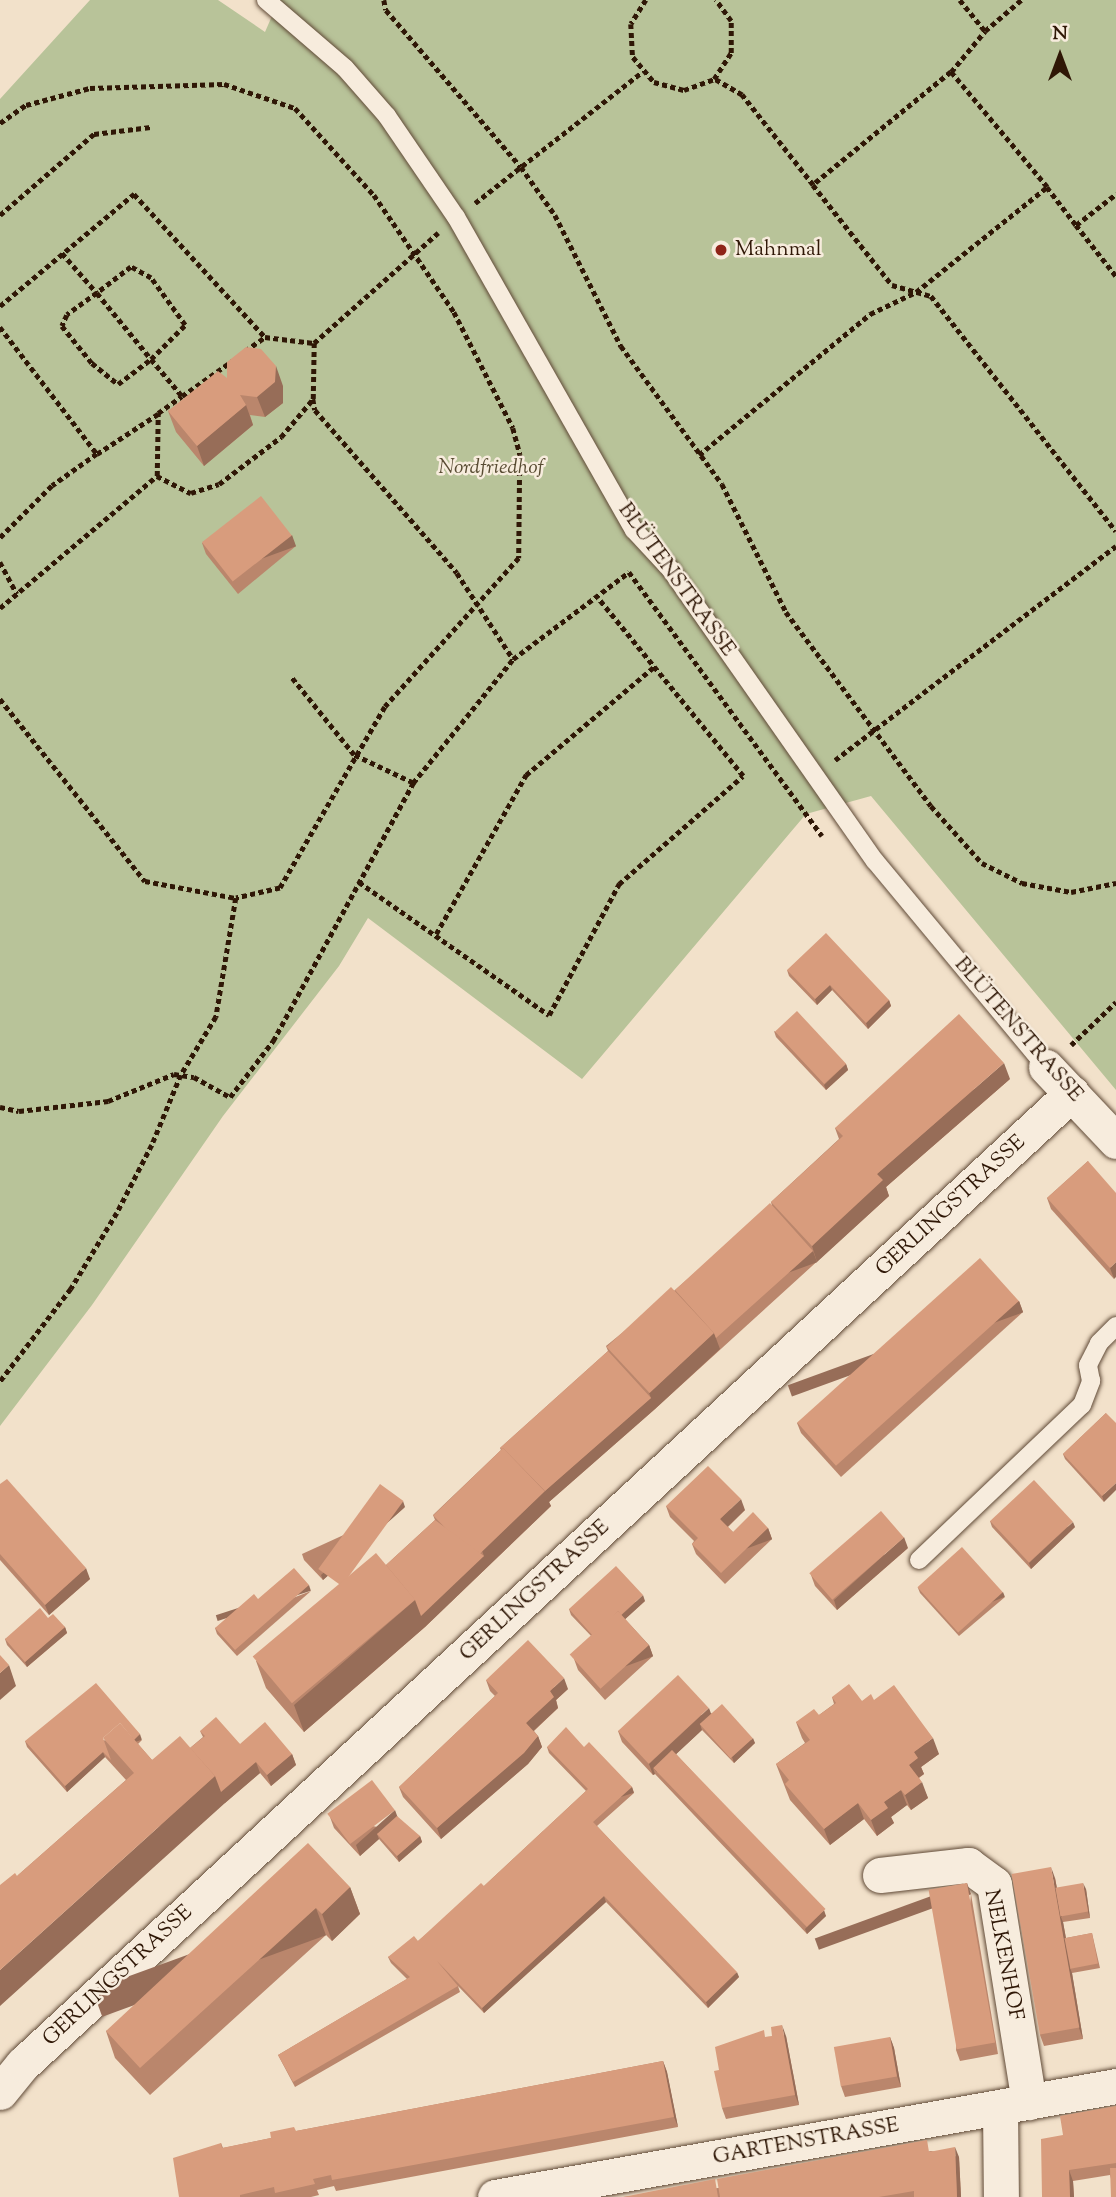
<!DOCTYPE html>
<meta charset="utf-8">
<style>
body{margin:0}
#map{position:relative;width:1116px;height:2197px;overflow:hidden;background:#f2e1ca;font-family:"Sorts Mill Goudy",serif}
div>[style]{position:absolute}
.green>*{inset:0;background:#b8c399}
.path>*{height:4.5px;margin-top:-2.25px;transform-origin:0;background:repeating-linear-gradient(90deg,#2f1706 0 5px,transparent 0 8.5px)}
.roads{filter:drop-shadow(0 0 2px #604a37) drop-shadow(0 0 2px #604a37)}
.service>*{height:18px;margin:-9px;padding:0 9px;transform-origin:9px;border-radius:9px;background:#f7ecdd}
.minor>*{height:35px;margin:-17.5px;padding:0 17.5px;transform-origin:17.5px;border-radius:17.5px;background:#f7ecdd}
.wall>*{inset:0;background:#ba866c}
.shaded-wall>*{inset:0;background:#976d58;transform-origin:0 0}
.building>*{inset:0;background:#d89c7d;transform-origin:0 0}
.dots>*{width:19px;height:19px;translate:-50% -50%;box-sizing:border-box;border:4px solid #f7ecdd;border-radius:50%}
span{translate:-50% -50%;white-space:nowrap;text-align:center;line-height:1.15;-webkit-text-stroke:5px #f7ecdd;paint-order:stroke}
.poi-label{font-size:21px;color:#2f1706}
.left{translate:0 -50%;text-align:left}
.park-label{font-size:21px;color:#584b32;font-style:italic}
.street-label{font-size:21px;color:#2f1706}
.north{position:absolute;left:1025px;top:21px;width:70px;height:70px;-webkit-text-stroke:5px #f7ecdd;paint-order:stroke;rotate:0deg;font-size:19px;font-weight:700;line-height:28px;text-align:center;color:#2f1706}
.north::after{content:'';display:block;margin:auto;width:24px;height:32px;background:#2f1706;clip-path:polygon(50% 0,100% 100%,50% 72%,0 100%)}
</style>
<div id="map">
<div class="green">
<i style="clip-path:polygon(90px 0,218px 0,265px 32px,279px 0,1116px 0,1116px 1090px,871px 796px,806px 814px,582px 1079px,368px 918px,339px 966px,223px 1116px,92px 1305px,0 1426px,0 99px)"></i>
</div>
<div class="path">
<i style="left:384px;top:0;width:10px;rotate:79deg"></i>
<i style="left:386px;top:10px;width:207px;rotate:49.3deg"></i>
<i style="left:521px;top:167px;width:59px;rotate:54.7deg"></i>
<i style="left:555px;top:215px;width:147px;rotate:63.3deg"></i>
<i style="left:621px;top:346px;width:171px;rotate:53.8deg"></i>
<i style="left:722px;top:484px;width:143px;rotate:63.4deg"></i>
<i style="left:786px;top:612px;width:242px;rotate:53.2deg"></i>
<i style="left:931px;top:806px;width:76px;rotate:48.2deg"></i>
<i style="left:982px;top:863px;width:45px;rotate:26.6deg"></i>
<i style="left:1022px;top:883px;width:50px;rotate:10.4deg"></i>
<i style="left:1071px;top:892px;width:46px;rotate:-11.3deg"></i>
<i style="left:646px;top:0;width:28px;rotate:122deg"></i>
<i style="left:631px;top:24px;width:33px;rotate:87deg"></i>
<i style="left:633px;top:57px;width:33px;rotate:50deg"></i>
<i style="left:654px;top:82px;width:31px;rotate:15deg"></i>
<i style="left:684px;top:90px;width:32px;rotate:-20deg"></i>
<i style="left:714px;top:79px;width:31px;rotate:-57deg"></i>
<i style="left:731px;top:53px;width:32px;rotate:-90deg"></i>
<i style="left:731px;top:21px;width:26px;rotate:-126deg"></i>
<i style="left:960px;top:0;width:40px;rotate:51deg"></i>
<i style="left:951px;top:72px;width:53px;rotate:-50.3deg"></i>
<i style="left:985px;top:31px;width:48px;rotate:-40.7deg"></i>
<i style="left:0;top:123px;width:32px;rotate:-35deg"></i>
<i style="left:26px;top:105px;width:66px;rotate:-14.9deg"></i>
<i style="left:90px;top:88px;width:134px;rotate:-1.7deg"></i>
<i style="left:224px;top:84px;width:75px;rotate:18.7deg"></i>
<i style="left:295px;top:108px;width:118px;rotate:47.8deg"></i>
<i style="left:374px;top:195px;width:142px;rotate:55.6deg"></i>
<i style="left:454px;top:312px;width:130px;rotate:63deg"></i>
<i style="left:513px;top:428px;width:27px;rotate:75deg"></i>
<i style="left:520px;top:454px;width:104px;rotate:90.6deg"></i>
<i style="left:519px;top:558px;width:200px;rotate:132deg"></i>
<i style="left:385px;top:707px;width:209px;rotate:120.1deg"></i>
<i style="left:280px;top:888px;width:45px;rotate:167.2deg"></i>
<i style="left:813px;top:185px;width:127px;rotate:51.7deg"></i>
<i style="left:892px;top:285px;width:41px;rotate:15.8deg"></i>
<i style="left:931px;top:296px;width:299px;rotate:51.8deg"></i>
<i style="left:1047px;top:187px;width:48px;rotate:52.7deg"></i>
<i style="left:1076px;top:225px;width:51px;rotate:-37.8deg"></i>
<i style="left:475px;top:203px;width:212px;rotate:-38.1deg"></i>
<i style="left:0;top:215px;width:124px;rotate:-40.8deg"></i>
<i style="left:94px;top:134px;width:57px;rotate:-7deg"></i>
<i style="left:1076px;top:225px;width:65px;rotate:51.9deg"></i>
<i style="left:62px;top:253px;width:53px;rotate:48.8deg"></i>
<i style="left:97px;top:293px;width:37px;rotate:144deg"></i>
<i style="left:67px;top:315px;width:12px;rotate:114deg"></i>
<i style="left:62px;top:326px;width:48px;rotate:51deg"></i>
<i style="left:92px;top:363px;width:33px;rotate:39deg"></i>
<i style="left:118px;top:384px;width:41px;rotate:-37.1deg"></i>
<i style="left:151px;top:359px;width:48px;rotate:-45deg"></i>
<i style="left:185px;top:325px;width:58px;rotate:-125.9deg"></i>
<i style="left:151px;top:278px;width:23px;rotate:-151deg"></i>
<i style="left:131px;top:267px;width:43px;rotate:142.6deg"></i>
<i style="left:97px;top:293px;width:85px;rotate:50.7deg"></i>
<i style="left:151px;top:359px;width:48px;rotate:50deg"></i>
<i style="left:182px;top:396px;width:61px;rotate:-35deg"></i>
<i style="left:0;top:306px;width:175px;rotate:-39.9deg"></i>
<i style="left:134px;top:194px;width:194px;rotate:47.5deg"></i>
<i style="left:0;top:327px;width:160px;rotate:52.6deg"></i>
<i style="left:97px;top:454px;width:55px;rotate:144.6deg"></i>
<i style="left:52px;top:486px;width:74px;rotate:135deg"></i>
<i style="left:245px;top:351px;width:24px;rotate:-35deg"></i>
<i style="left:265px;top:337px;width:49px;rotate:7deg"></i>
<i style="left:314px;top:343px;width:166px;rotate:-41.6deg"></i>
<i style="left:313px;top:399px;width:11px;rotate:80deg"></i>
<i style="left:315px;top:410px;width:216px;rotate:48.9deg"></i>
<i style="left:457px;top:573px;width:103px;rotate:56.9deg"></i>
<i style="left:97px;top:454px;width:73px;rotate:-33.3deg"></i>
<i style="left:699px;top:455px;width:222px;rotate:-39.5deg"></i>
<i style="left:870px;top:314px;width:51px;rotate:-25.6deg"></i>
<i style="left:916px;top:292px;width:168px;rotate:-38.7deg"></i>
<i style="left:1047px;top:187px;width:150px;rotate:-129.9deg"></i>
<i style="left:951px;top:72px;width:178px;rotate:140.7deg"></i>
<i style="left:813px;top:185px;width:115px;rotate:-128.3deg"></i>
<i style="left:742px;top:95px;width:32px;rotate:-150deg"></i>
<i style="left:157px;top:476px;width:38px;rotate:27deg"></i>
<i style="left:191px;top:493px;width:29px;rotate:-18deg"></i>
<i style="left:219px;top:484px;width:78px;rotate:-37.2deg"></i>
<i style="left:281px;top:437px;width:50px;rotate:-49.9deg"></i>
<i style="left:313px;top:399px;width:56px;rotate:-89deg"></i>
<i style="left:0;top:562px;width:36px;rotate:62deg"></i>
<i style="left:0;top:608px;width:205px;rotate:-40.1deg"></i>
<i style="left:157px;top:476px;width:63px;rotate:-89.1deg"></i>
<i style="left:158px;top:413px;width:29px;rotate:-35deg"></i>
<i style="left:0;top:699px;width:233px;rotate:51.5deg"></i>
<i style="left:145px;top:881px;width:93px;rotate:10.6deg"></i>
<i style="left:236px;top:898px;width:121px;rotate:99.5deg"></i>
<i style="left:216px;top:1017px;width:68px;rotate:121.1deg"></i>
<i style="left:181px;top:1075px;width:76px;rotate:112.5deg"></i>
<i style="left:152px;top:1145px;width:76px;rotate:117.2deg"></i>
<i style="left:117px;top:1213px;width:89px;rotate:121.2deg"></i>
<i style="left:71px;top:1289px;width:117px;rotate:127.4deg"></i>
<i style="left:835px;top:760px;width:353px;rotate:-37.3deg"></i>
<i style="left:413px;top:783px;width:159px;rotate:-51.1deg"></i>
<i style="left:513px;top:659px;width:145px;rotate:-36.9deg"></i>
<i style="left:629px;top:572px;width:327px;rotate:53.8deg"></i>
<i style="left:359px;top:882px;width:232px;rotate:35deg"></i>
<i style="left:549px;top:1015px;width:149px;rotate:-61.9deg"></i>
<i style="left:619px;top:884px;width:164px;rotate:-41.1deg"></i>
<i style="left:743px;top:776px;width:230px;rotate:-129.2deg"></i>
<i style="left:436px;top:934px;width:183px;rotate:-60.5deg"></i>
<i style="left:526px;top:775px;width:167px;rotate:-40.2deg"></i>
<i style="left:1071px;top:1045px;width:62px;rotate:-43.7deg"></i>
<i style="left:0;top:1107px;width:19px;rotate:12deg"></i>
<i style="left:19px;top:1111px;width:90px;rotate:-6.4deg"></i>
<i style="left:108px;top:1101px;width:71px;rotate:-22.2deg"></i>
<i style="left:174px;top:1074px;width:20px;rotate:9deg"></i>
<i style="left:194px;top:1077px;width:41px;rotate:29.1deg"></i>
<i style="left:230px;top:1097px;width:71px;rotate:-52.5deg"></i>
<i style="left:273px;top:1041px;width:294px;rotate:-61.5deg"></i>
<i style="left:413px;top:783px;width:65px;rotate:-154.6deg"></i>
<i style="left:354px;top:755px;width:100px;rotate:-128.9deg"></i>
</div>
<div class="roads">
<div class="service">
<i style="left:266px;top:0;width:104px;rotate:40.7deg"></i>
<i style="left:345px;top:68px;width:64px;rotate:48.8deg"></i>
<i style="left:387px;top:116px;width:122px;rotate:55.7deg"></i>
<i style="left:456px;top:217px;width:360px;rotate:60.4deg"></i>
<i style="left:634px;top:530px;width:54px;rotate:47.2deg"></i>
<i style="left:671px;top:570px;width:355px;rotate:55deg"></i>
<i style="left:875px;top:861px;width:268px;rotate:50.3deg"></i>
<i style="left:919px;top:1560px;width:225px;rotate:-43.6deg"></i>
<i style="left:1082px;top:1405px;width:26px;rotate:-69deg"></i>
<i style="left:1091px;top:1381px;width:16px;rotate:-101deg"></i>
<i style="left:1088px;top:1365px;width:25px;rotate:-63deg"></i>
<i style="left:1099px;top:1343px;width:24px;rotate:-45deg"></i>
</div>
<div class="minor">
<i style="left:1046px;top:1067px;width:102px;rotate:46.6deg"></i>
<i style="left:880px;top:1875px;width:89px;rotate:-6.5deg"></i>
<i style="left:968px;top:1865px;width:32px;rotate:36deg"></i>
<i style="left:994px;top:1884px;width:221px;rotate:80.9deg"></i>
<i style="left:0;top:2092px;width:36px;rotate:-51deg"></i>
<i style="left:23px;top:2064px;width:1429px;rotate:-42.79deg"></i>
<i style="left:1000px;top:2108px;width:89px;rotate:89.4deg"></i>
<i style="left:495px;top:2197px;width:631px;rotate:-10.13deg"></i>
</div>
</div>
<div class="wall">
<i style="clip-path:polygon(227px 378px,283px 386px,283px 403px,265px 417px,250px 415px,253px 425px,204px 466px,176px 432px,168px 411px)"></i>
<i style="clip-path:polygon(202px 543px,296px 546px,238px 594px,206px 554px)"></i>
<i style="clip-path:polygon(787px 970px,889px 1000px,891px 1006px,868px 1029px,832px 990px,817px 1005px,789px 976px)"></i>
<i style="clip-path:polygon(774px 1031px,846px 1064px,848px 1070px,826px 1090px,776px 1037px)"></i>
<i style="clip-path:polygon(1010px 1079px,886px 1187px,889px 1196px,655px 1409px,549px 1502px,551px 1506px,425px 1627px,304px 1732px,266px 1688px,256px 1661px,386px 1565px,435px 1520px,433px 1515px,501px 1450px,500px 1448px,608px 1351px,606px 1346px,675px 1290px,772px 1206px,771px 1202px,839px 1139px,835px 1128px)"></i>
<i style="clip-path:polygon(1088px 1161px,1114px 1279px,1051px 1209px,1047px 1198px)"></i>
<i style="clip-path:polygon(1019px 1301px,1023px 1312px,841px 1477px,801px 1433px,797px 1423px)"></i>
<i style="clip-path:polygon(1106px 1413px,1104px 1502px,1065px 1459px,1063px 1454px)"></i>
<i style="clip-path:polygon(0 1484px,90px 1579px,49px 1615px,0 1560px)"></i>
<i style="clip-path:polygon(666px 1506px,745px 1510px,728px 1527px,733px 1532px,768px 1528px,772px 1539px,725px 1584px,696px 1554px,692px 1544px,694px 1541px,670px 1517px)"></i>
<i style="clip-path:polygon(405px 1507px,323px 1580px,304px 1560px,302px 1554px)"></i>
<i style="clip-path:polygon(990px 1521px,1075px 1527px,1031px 1569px,992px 1527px)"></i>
<i style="clip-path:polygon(908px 1548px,837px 1610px,815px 1586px,811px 1575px)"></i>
<i style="clip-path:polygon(918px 1588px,1005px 1597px,959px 1636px,920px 1593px)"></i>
<i style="clip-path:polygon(311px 1591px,237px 1656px,217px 1634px,215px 1628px)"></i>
<i style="clip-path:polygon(645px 1601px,625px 1619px,649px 1645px,653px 1656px,605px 1700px,578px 1670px,574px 1659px,593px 1638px,571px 1615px,569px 1609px)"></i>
<i style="clip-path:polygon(48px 1618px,65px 1627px,67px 1633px,27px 1667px,7px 1645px,5px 1639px)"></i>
<i style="clip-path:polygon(486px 1680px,568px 1689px,556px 1700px,558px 1708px,534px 1731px,538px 1736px,542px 1747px,528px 1764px,441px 1839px,403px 1797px,399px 1787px,495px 1696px,490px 1691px)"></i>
<i style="clip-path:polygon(832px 1697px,862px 1701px,874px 1700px,939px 1754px,921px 1767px,924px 1774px,919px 1778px,928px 1798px,911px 1810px,907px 1805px,891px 1817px,894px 1823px,877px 1836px,864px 1819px,830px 1845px,790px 1800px,776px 1764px,805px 1743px,802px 1738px,796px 1722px,819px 1715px,834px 1704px)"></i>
<i style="clip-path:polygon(711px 1713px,755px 1743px,734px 1763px,702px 1730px,676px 1754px,826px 1916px,807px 1934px,655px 1774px,653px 1775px,622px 1742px,618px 1731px)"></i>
<i style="clip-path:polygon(200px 1731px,240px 1744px,292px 1754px,296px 1765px,271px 1786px,260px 1773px,225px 1803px,17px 1876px,126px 1780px,105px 1757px,67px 1792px,27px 1747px,25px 1741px,142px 1740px,138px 1744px,152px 1760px,190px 1748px,203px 1737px)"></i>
<i style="clip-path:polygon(547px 1747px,584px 1747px,632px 1787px,634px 1793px,597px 1826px,739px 1977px,708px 2008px,606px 1902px,484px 2013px,458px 1986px,460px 1992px,295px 2087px,278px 2055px,407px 1979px,391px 1963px,388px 1957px,418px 1941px,484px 1886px,586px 1791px,549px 1753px)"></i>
<i style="clip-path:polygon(330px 1817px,420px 1836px,422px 1842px,399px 1862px,379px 1839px,360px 1856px,334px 1828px)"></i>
<i style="clip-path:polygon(1055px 1878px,1057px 1888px,1086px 1889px,1090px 1918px,1063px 1922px,1066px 1938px,1092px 1933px,1100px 1968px,1072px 1973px,1083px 2039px,1044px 2046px,1040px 2035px)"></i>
<i style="clip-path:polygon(350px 1887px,360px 1914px,332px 1941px,326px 1935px,150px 2095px,115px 2058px,106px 2031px)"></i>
<i style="clip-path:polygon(971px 1894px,998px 2054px,960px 2061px,956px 2050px)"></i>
<i style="clip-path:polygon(786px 2036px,799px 2105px,726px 2119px,722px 2108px,719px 2070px,766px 2037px)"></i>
<i style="clip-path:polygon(890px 2037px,894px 2048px,901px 2087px,845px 2097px,841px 2086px)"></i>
<i style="clip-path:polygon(663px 2061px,667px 2072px,678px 2127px,336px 2191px,334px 2186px,317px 2190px,319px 2195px,311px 2197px,179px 2197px,221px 2143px,223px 2148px,271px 2138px,296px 2131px)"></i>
<i style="clip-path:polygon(1116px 2106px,1116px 2197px,1110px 2175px,1073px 2181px,1074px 2197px,1042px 2197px,1063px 2135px)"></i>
<i style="clip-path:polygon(931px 2151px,959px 2157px,961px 2197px,623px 2197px,718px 2188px)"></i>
</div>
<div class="shaded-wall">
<i style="clip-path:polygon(276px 366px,283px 386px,283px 403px,265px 417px,257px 397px)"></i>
<i style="clip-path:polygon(246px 405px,253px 425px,204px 466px,197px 446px)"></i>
<i style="left:292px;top:535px;width:12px;height:75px;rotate:70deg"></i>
<i style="clip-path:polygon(830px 985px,832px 990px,817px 1005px,815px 999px)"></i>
<i style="clip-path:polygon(889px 1000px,891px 1006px,868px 1029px,866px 1023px)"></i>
<i style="clip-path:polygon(1004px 1063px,1010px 1079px,886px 1187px,889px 1196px,817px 1262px,812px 1246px,877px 1174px)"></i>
<i style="clip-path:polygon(846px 1064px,848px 1070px,826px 1090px,824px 1085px)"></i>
<i style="left:813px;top:1251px;width:12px;height:130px;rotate:70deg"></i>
<i style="clip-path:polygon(1116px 1262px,1116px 1277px,1114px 1279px,1110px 1268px)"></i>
<i style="left:1019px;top:1301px;width:12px;height:246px;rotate:70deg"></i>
<i style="clip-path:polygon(714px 1333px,720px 1349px,655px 1409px,549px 1502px,551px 1506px,425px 1627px,304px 1732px,294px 1705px,415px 1600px,484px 1556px,482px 1551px,545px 1491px,651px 1398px,649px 1393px)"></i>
<i style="clip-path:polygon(1116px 1483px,1116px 1490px,1104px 1502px,1102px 1496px)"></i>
<i style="clip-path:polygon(741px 1499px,745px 1510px,724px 1530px,720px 1519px)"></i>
<i style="clip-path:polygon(403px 1501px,405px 1507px,323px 1580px,321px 1575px)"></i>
<i style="clip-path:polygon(1073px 1522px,1075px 1527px,1031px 1569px,1029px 1563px)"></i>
<i style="left:768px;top:1528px;width:12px;height:65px;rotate:70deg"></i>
<i style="clip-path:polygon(904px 1537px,908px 1548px,837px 1610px,834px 1600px)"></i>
<i style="clip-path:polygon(86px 1568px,90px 1579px,49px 1615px,45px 1605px)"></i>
<i style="left:309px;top:1585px;width:6px;height:98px;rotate:72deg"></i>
<i style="left:1003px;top:1592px;width:5px;height:60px;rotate:68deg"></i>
<i style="clip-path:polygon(643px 1595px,645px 1601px,598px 1644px,596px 1639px)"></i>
<i style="clip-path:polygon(65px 1627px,67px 1633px,27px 1667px,25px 1662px)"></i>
<i style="left:649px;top:1645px;width:12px;height:65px;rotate:70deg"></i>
<i style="clip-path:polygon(9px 1665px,16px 1686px,0 1700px,0 1673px)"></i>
<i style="clip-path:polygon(564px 1678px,568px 1689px,556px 1700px,558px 1708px,530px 1734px,526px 1723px,550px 1691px)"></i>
<i style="clip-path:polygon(709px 1708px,713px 1719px,700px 1724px,702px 1730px,657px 1772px,653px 1768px,655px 1774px,653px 1775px,649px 1764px)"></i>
<i style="left:140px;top:1734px;width:6px;height:30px;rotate:72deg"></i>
<i style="clip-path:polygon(538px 1736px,542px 1747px,528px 1764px,441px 1839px,437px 1828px)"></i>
<i style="clip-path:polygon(753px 1738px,755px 1743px,734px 1763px,732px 1757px)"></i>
<i style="clip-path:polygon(933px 1738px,939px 1754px,921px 1767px,924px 1774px,915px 1780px,909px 1765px,914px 1752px)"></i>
<i style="clip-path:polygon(103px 1752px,105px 1757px,67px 1792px,65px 1786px)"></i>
<i style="clip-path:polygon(292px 1754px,296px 1765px,271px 1786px,267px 1775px)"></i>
<i style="clip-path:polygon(256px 1762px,260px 1773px,225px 1803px,0 2006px,0 1970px,215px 1776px)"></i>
<i style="clip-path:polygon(922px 1782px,928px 1798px,911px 1810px,905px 1795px)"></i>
<i style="left:632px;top:1787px;width:6px;height:52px;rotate:72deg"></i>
<i style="clip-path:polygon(901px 1790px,907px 1805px,891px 1817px,894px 1823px,877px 1836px,871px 1820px,884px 1802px)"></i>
<i style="clip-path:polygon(858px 1803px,864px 1819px,830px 1845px,824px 1829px)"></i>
<i style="clip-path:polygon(395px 1810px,399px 1821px,377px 1834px,379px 1839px,360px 1856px,356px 1845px)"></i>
<i style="clip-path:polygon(420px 1836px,422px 1842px,399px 1862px,397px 1856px)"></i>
<i style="clip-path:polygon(1051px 1867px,1055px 1878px,1062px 1917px,1061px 1917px,1063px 1922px,1071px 1967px,1070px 1968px,1072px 1973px,1083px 2039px,1079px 2028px)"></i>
<i style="left:967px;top:1883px;width:12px;height:162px;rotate:70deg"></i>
<i style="clip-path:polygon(1083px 1883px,1086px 1889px,1090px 1918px,1088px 1912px)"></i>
<i style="clip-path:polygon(350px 1887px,360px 1914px,332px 1941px,322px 1914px)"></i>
<i style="clip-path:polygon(604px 1896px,606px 1902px,484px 2013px,482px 2008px)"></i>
<i style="left:316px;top:1908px;width:29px;height:238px;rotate:70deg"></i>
<i style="clip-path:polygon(824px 1910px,826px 1916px,807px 1934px,805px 1929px)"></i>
<i style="clip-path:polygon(737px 1972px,739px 1977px,708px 2008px,706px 2002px)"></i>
<i style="clip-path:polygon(782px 2025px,786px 2036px,799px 2105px,795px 2095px)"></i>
<i style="clip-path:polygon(890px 2037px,894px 2048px,901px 2087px,897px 2076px)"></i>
<i style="clip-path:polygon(663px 2061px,667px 2072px,678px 2127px,674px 2117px)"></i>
<i style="clip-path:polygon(955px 2147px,959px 2157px,961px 2197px,957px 2197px)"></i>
<i style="clip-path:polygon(1069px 2170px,1073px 2181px,1074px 2197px,1070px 2197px)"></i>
</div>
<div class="building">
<i style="clip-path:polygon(246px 347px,261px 349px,276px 366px,275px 382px,257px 397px,240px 395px,246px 405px,197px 446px,168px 411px,218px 371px,227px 378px,227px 362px)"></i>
<i style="left:261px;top:496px;width:50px;height:75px;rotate:52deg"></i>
<i style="clip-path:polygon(826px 933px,889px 1000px,866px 1023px,830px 985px,815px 999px,787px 970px)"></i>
<i style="left:797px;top:1011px;width:72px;height:30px;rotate:47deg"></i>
<i style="clip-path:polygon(959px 1014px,1004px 1063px,877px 1174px,883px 1180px,812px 1246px,771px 1202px,843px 1136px,835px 1128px)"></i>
<i style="clip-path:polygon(1088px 1161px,1116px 1193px,1116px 1262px,1110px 1268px,1047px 1198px)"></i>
<i style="clip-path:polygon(770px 1203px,813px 1251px,716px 1338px,714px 1333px,675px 1290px)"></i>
<i style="left:980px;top:1258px;width:58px;height:246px;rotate:48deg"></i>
<i style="left:671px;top:1287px;width:63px;height:88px;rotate:47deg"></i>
<i style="clip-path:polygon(608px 1351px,651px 1398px,545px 1491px,503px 1448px,502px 1449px,500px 1448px)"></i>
<i style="clip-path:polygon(1106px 1413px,1116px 1423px,1116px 1483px,1102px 1496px,1063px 1454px)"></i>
<i style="left:503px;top:1448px;width:60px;height:97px;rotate:46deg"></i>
<i style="clip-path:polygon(708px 1466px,741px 1499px,720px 1519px,733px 1532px,753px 1512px,768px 1528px,721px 1573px,692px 1544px,698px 1538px,666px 1506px)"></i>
<i style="clip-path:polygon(7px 1479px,86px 1568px,45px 1605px,0 1554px,0 1484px)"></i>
<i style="left:1034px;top:1480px;width:57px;height:60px;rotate:47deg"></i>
<i style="left:380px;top:1484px;width:29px;height:105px;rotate:36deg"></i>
<i style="left:881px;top:1511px;width:35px;height:95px;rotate:49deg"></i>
<i style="clip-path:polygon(435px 1520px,484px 1556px,421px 1616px,415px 1600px,386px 1565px)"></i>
<i style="left:962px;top:1547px;width:61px;height:60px;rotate:48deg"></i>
<i style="left:376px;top:1553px;width:61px;height:161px;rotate:50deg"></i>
<i style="clip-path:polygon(616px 1566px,643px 1595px,621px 1615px,618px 1611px,594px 1637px,569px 1609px)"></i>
<i style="clip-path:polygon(294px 1568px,309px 1585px,235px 1650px,215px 1628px,254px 1594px,258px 1599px)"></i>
<i style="clip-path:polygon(40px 1608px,48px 1618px,53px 1614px,65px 1627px,25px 1662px,5px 1639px)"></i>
<i style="left:618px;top:1611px;width:46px;height:65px;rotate:48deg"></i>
<i style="clip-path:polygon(528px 1640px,564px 1678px,550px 1691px,554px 1697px,526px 1723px,538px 1736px,524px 1753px,437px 1828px,399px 1787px,498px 1693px,486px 1680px)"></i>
<i style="clip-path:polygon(0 1655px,9px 1665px,0 1673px)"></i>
<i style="left:678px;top:1675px;width:45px;height:82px;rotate:47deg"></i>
<i style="clip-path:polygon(96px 1683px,140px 1734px,134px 1740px,120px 1723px,103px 1738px,111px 1760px,103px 1752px,65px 1786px,25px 1741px)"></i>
<i style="clip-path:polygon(849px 1684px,862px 1701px,871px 1694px,874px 1700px,894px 1685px,933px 1738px,914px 1752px,918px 1758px,909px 1765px,922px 1782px,905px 1795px,901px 1790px,884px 1802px,888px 1808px,871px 1820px,858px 1803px,824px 1829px,785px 1784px,789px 1780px,776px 1764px,810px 1740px,796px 1722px,814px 1709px,819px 1715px,836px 1703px,832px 1697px)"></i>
<i style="left:722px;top:1704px;width:46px;height:30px;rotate:48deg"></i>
<i style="clip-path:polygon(216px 1717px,240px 1744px,265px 1722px,292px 1754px,267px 1775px,256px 1762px,221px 1792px,215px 1776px,190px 1748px,205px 1736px,200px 1731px)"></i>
<i style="clip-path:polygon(120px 1723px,152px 1760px,180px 1736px,215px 1776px,0 1970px,0 1885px,15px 1873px,17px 1876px,134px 1773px,103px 1738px)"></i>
<i style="clip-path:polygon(566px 1727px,584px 1747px,589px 1742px,632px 1787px,593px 1822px,737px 1972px,706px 2002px,604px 1896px,482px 2008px,437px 1961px,458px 1986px,293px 2082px,278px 2055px,410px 1977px,388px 1957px,414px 1936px,418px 1941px,481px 1883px,484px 1886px,588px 1789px,547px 1747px)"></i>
<i style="left:672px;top:1750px;width:221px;height:26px;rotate:46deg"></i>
<i style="left:372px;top:1780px;width:38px;height:56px;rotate:53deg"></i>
<i style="clip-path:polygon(397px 1816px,420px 1836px,397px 1856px,377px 1834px)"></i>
<i style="clip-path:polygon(308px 1843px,350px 1887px,322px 1914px,316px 1908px,140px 2068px,106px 2031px)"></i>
<i style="left:1051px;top:1867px;width:163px;height:40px;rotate:80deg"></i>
<i style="left:967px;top:1883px;width:162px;height:39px;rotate:80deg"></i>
<i style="left:1083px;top:1883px;width:29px;height:28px;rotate:80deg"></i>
<i style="left:1092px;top:1933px;width:31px;height:28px;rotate:79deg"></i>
<i style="clip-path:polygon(782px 2025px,795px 2095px,722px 2108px,714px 2071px,719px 2070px,715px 2047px,764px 2030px,765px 2037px,772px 2036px,771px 2027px)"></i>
<i style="left:890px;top:2037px;width:40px;height:57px;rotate:80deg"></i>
<i style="clip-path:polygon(663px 2061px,674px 2117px,332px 2180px,331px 2175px,313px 2179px,315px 2184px,275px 2193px,274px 2187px,240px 2195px,240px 2197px,179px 2197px,173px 2158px,221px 2143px,222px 2148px,271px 2138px,270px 2132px,294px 2127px,296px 2131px)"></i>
<i style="clip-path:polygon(1116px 2106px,1116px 2163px,1069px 2170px,1070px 2197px,1042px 2197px,1041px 2139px,1063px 2135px,1060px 2116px)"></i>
<i style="clip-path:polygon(927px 2140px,929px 2152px,955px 2147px,957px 2197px,914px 2197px,914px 2191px,879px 2197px,720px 2197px,717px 2179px)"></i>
<i style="clip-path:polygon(1110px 2168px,1116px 2168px,1116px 2197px,1111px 2197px)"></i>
<i style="clip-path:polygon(715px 2179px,718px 2197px,623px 2197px)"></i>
</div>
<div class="dots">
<i style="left:721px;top:250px;background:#8f2418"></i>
</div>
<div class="poi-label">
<span class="left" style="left:735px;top:250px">Mahnmal</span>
</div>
<div class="park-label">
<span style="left:491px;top:468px">Nordfriedhof</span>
</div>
<div class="street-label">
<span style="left:676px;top:580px;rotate:54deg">BLÜTENSTRASSE</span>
<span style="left:1018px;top:1030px;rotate:49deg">BLÜTENSTRASSE</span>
<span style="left:951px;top:1206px;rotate:-43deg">GERLINGSTRASSE</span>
<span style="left:535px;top:1591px;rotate:-43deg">GERLINGSTRASSE</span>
<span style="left:1003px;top:1955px;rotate:79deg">NELKENHOF</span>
<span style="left:118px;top:1976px;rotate:-43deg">GERLINGSTRASSE</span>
<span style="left:806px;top:2142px;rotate:-10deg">GARTENSTRASSE</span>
</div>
<div class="north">N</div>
</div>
